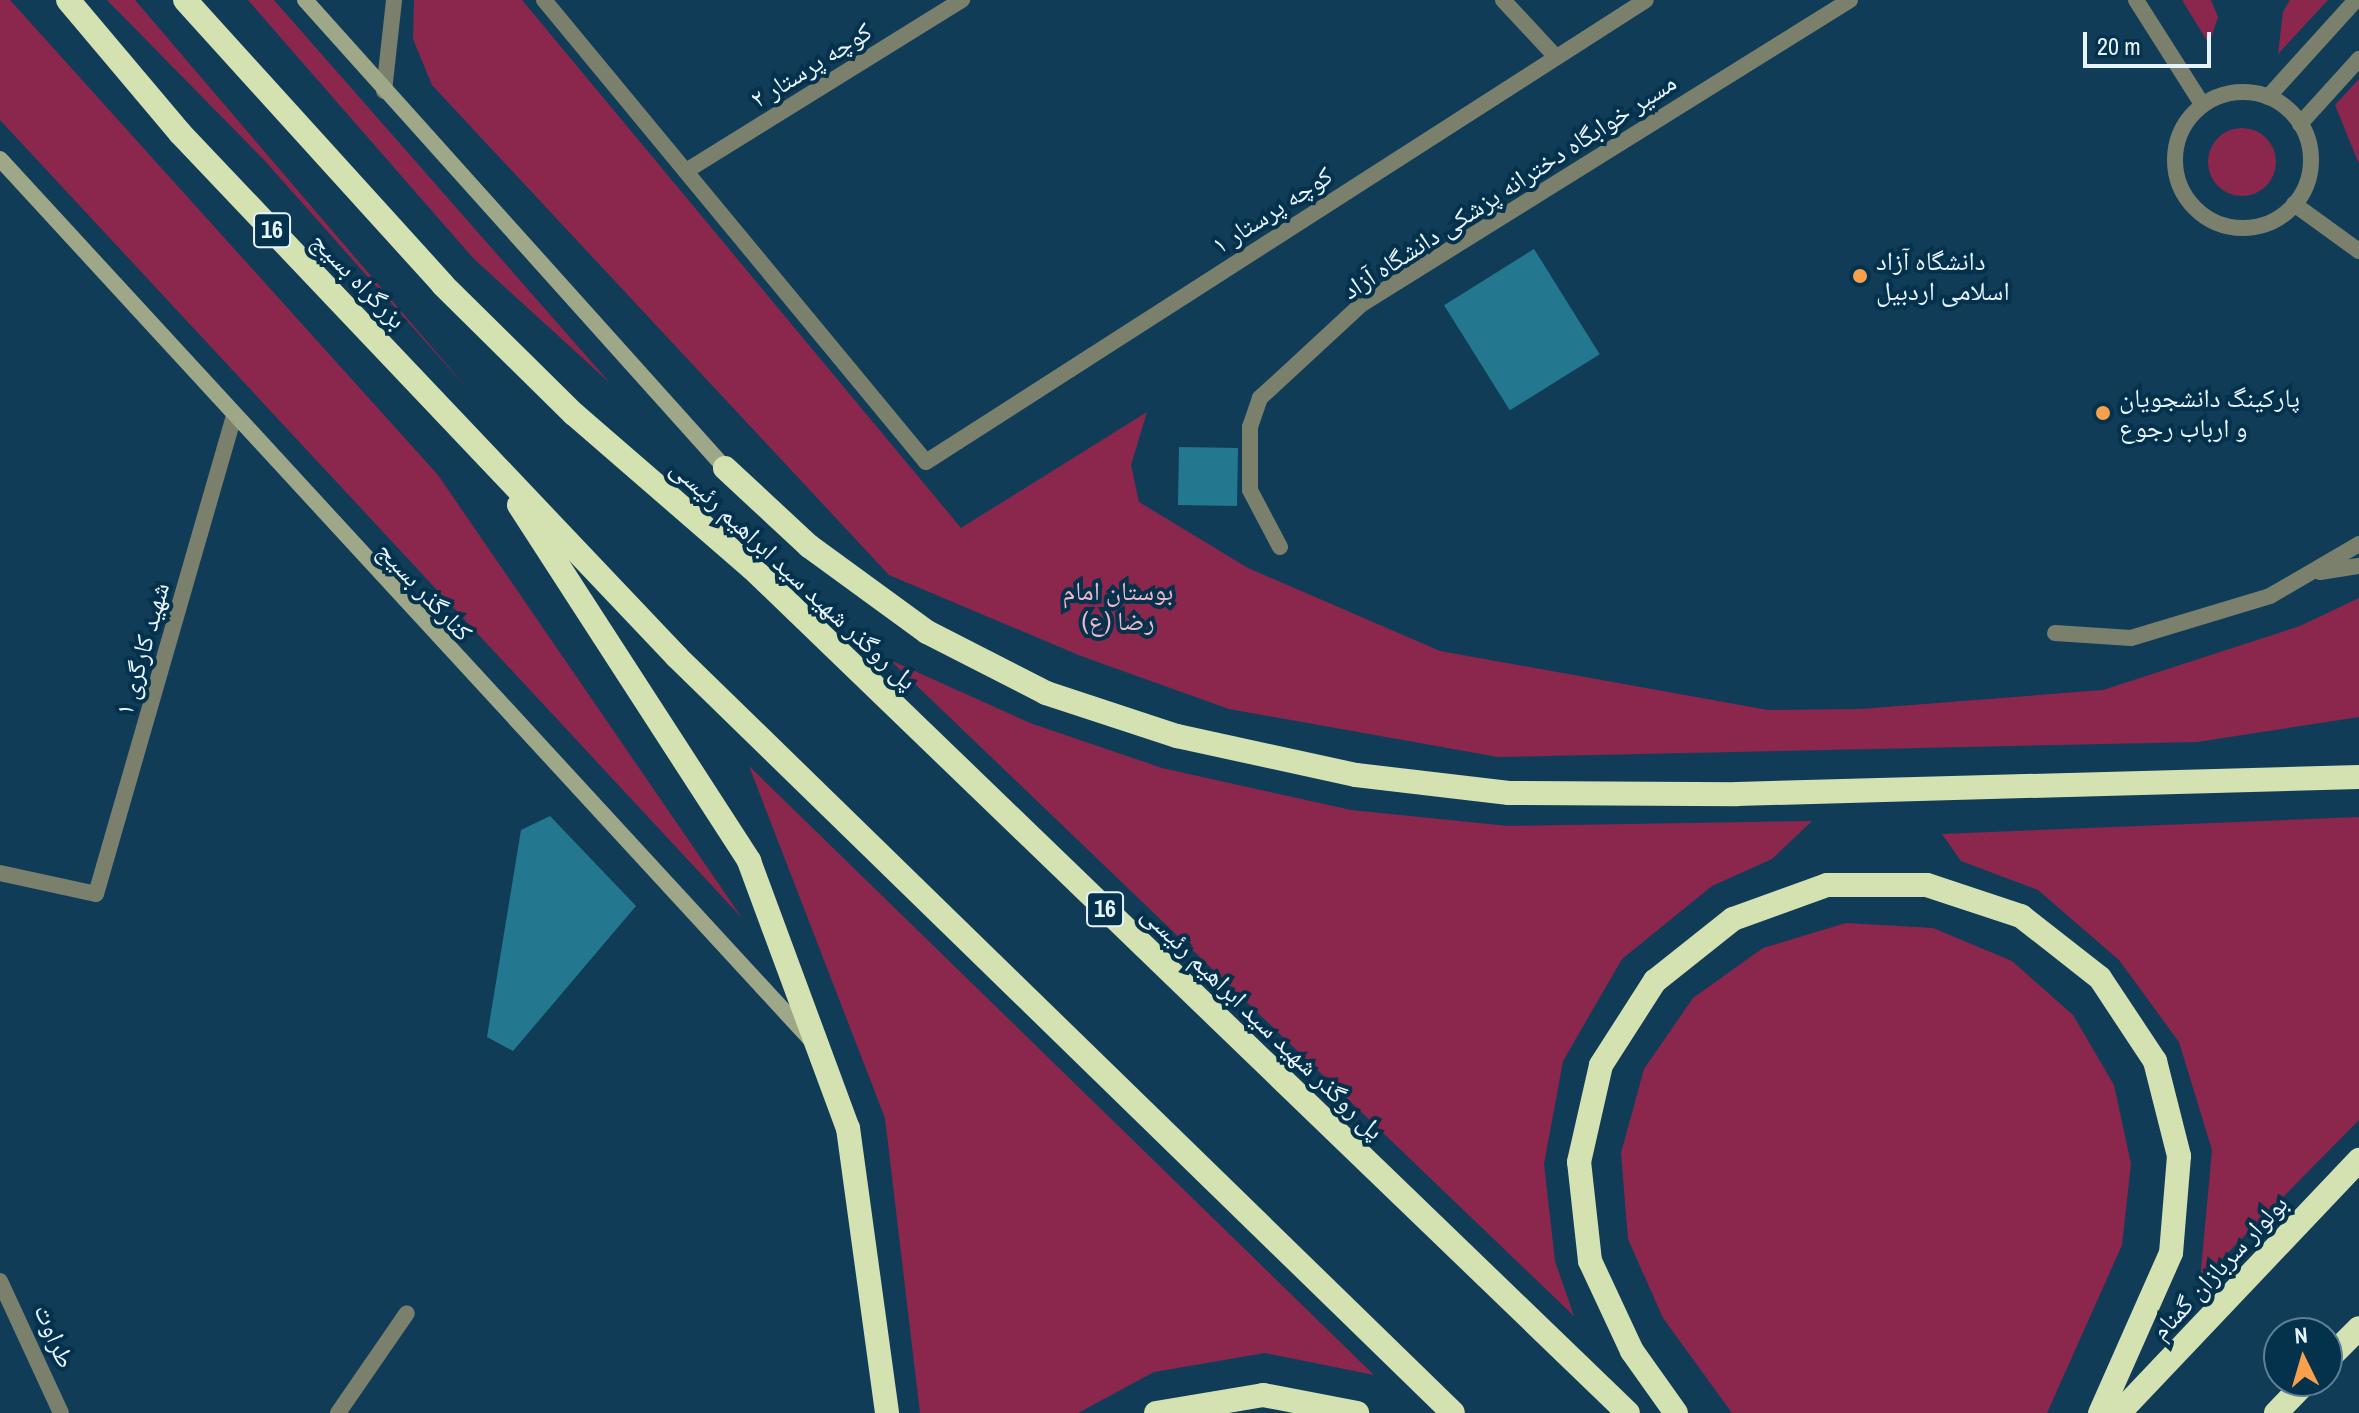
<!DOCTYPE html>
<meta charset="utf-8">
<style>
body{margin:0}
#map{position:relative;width:2359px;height:1413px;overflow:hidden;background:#113c58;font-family:"Archivo Narrow","Noto Naskh Arabic",sans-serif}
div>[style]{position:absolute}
.green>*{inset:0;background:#8b274d}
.round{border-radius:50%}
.building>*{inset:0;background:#237890;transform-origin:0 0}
.lane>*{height:16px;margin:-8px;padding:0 8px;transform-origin:8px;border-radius:8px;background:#7a806c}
.lane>.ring{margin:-8px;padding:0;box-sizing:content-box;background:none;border:16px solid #7a806c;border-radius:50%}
.street>*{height:16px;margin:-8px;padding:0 8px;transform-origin:8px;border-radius:8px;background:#7a806c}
.secondary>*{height:16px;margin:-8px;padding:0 8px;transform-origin:8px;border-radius:8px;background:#9ea888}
.highway>*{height:24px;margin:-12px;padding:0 12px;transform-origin:12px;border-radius:12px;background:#d4e2b1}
.dots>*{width:22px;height:22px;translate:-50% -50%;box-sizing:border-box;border:4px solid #04314c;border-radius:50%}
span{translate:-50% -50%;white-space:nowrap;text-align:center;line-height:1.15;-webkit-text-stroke:8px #04314c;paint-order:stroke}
.shield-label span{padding:2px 6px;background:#04314c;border:2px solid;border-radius:6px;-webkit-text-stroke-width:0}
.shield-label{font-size:24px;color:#e7f4ff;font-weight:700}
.street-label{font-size:26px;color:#e7f4ff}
.poi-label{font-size:26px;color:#e7f4ff}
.left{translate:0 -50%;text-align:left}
.park-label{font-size:26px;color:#f1b7c6}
.north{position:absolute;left:2263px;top:1317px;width:80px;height:80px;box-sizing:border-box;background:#04314c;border:2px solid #5f7f94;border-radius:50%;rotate:355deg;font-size:22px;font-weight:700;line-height:32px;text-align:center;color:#e7f4ff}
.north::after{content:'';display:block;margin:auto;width:28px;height:36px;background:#f9a04c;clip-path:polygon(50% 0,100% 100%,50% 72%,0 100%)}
.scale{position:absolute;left:2083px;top:32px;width:128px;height:36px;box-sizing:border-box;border:4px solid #e7f4ff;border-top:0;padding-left:10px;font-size:24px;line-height:28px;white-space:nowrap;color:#e7f4ff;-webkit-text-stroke:6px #04314c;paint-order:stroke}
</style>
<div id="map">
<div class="green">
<i style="clip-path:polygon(0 0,10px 0,438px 475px,742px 918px,0 120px)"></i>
<i style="clip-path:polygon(107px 0,135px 0,471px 393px,265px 161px)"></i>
<i style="clip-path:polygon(248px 0,274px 0,610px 383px,473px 258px)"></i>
<i style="clip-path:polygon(414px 0,522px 0,961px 528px,1147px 412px,1131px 465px,1139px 502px,1248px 568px,1440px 651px,1768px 710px,1860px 709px,2103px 690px,2300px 626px,2359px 598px,2359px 717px,2197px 742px,1498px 757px,1229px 709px,1081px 656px,889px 575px,432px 85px,413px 39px)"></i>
<i style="clip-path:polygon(2182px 0,2211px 0,2218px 17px,2209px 44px)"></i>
<i style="clip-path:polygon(2290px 0,2328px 0,2278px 54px,2283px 12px)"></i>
<i style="clip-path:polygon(2359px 79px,2359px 164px,2335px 105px)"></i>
<i class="round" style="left:2208px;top:128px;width:68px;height:68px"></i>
<i style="clip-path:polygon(890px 660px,1030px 723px,1162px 768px,1351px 810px,1508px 826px,1812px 821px,1772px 859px,1712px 886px,1622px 959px,1563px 1061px,1544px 1164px,1555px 1261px,1574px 1316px)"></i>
<i style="clip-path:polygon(749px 766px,1374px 1375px,1265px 1353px,1154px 1372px,1078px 1413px,920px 1413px,885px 1118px)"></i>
<i style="clip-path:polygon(2359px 817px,2359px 1120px,2200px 1281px,2212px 1150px,2179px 1042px,2119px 960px,2038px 890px,1961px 861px,1942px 834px)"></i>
<i style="clip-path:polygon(1846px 923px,1933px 928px,2012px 961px,2073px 1015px,2114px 1085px,2131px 1164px,2122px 1245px,2047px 1413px,1732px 1413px,1663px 1318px,1628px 1239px,1621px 1153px,1644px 1069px,1693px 998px,1763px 948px)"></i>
</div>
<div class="building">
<i style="left:1534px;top:249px;width:124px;height:106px;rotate:58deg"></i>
<i style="left:1179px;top:447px;width:59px;height:58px;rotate:1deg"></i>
<i style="clip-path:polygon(550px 816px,636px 906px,513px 1051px,487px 1037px,521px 830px)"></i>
</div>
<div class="lane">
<i style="left:2136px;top:0;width:123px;rotate:57.6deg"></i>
<i class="ring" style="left:2175px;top:92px;width:120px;height:120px"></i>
<i style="left:2268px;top:97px;width:131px;rotate:-47.8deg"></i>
<i style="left:2300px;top:124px;width:88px;rotate:-47.8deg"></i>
<i style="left:2294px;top:204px;width:80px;rotate:35.9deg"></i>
<i style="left:1280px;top:547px;width:64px;rotate:-117.8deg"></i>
<i style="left:1250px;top:490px;width:63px;rotate:-90deg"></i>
<i style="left:1250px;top:427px;width:31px;rotate:-71deg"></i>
<i style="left:1260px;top:398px;width:139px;rotate:-42.7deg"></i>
<i style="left:1362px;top:304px;width:575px;rotate:-31.92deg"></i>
<i style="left:2320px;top:572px;width:39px;rotate:-9deg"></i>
<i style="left:2055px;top:633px;width:76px;rotate:3.8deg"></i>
<i style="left:2131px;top:638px;width:145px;rotate:-16.8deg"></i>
<i style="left:2270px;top:596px;width:103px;rotate:-30.3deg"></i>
</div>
<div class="street">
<i style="left:544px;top:0;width:599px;rotate:50.41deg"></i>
<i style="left:926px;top:462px;width:855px;rotate:-32.69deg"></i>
<i style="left:1503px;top:0;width:76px;rotate:47.1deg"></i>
<i style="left:384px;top:91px;width:92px;rotate:-83.7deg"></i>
<i style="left:686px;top:171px;width:325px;rotate:-31.8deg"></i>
<i style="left:0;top:873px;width:98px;rotate:12.3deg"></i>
<i style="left:96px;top:894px;width:497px;rotate:-73.9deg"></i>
<i style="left:0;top:1281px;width:145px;rotate:65.2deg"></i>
<i style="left:338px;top:1413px;width:121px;rotate:-55.4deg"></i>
</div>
<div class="secondary">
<i style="left:305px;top:0;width:629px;rotate:48.09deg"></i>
<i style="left:0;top:159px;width:1199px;rotate:47.37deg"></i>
</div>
<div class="highway">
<i style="left:68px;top:0;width:174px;rotate:49.9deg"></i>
<i style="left:180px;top:133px;width:722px;rotate:46.51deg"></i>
<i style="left:677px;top:657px;width:1083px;rotate:44.25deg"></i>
<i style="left:185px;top:0;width:384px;rotate:47.8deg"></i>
<i style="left:443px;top:285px;width:184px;rotate:44.6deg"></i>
<i style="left:574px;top:414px;width:235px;rotate:40.9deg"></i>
<i style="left:752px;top:568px;width:1217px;rotate:43.97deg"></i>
<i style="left:725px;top:468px;width:115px;rotate:42.9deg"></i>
<i style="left:809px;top:546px;width:146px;rotate:36.1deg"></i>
<i style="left:927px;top:632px;width:134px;rotate:27.1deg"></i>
<i style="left:1046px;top:693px;width:138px;rotate:18.2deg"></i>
<i style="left:1177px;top:736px;width:183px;rotate:12.3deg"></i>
<i style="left:1356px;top:775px;width:154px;rotate:6.7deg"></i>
<i style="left:1509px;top:793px;width:228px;rotate:0.3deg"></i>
<i style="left:1737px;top:794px;width:622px;rotate:-1.57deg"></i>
<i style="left:519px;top:505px;width:424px;rotate:57.1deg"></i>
<i style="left:749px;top:861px;width:285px;rotate:69.7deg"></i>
<i style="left:848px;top:1128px;width:288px;rotate:82.2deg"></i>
<i style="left:2327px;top:1360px;width:45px;rotate:-45deg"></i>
<i style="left:1156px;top:1413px;width:109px;rotate:-9.5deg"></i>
<i style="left:1263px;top:1395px;width:96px;rotate:10.8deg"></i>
<i style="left:1676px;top:1413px;width:76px;rotate:-125.4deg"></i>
<i style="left:1632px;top:1351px;width:99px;rotate:-115deg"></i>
<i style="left:1590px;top:1261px;width:100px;rotate:-96.3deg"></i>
<i style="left:1579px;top:1162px;width:99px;rotate:-77.2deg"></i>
<i style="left:1601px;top:1065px;width:100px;rotate:-57.3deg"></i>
<i style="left:1655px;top:981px;width:100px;rotate:-38.5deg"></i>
<i style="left:1733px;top:919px;width:100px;rotate:-19.9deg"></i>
<i style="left:1827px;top:885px;width:100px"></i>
<i style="left:1927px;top:885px;width:99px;rotate:18.3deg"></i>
<i style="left:2021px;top:916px;width:100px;rotate:38.1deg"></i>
<i style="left:2100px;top:978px;width:100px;rotate:56.5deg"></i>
<i style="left:2155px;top:1061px;width:98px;rotate:75.8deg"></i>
<i style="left:2179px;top:1156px;width:97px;rotate:94.7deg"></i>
<i style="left:2171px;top:1253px;width:175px;rotate:113.9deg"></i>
<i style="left:2119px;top:1413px;width:349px;rotate:-46.5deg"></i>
<i style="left:2276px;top:1413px;width:45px;rotate:-45.9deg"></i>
</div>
<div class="dots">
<i style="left:1860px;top:276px;background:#f9a04c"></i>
<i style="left:2103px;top:413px;background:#f9a04c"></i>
</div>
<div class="shield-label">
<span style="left:272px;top:230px">16</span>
<span style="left:1105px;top:909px">16</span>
</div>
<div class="street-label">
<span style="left:811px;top:65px;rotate:-32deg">کوچه پرستار ۲</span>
<span style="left:1509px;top:186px;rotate:-33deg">مسیر خوابگاه دخترانه پزشکی دانشگاه آزاد</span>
<span style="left:1272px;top:210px;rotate:-33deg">کوچه پرستار ۱</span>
<span style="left:359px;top:280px;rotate:46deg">بزرگراه بسیج</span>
<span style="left:794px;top:574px;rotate:43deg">پل روگذر شهید سید ابراهیم رئیسی</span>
<span style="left:425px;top:591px;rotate:47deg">کنارگذر بسیج</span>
<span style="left:142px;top:649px;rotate:-74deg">شهید کارگری ۱</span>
<span style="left:1263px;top:1022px;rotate:44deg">پل روگذر شهید سید ابراهیم رئیسی</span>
<span style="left:2219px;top:1267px;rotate:-47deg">بولوار سربازان گمنام</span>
<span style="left:55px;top:1336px;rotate:67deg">طراوت</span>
</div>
<div class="poi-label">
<span class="left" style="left:1876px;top:276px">دانشگاه آزاد<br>اسلامی اردبیل</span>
<span class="left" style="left:2119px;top:413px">پارکینگ دانشجویان<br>و ارباب رجوع</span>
</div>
<div class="park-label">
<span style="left:1118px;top:606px">بوستان امام<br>رضا (ع)</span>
</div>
<div class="north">N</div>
<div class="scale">20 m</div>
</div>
